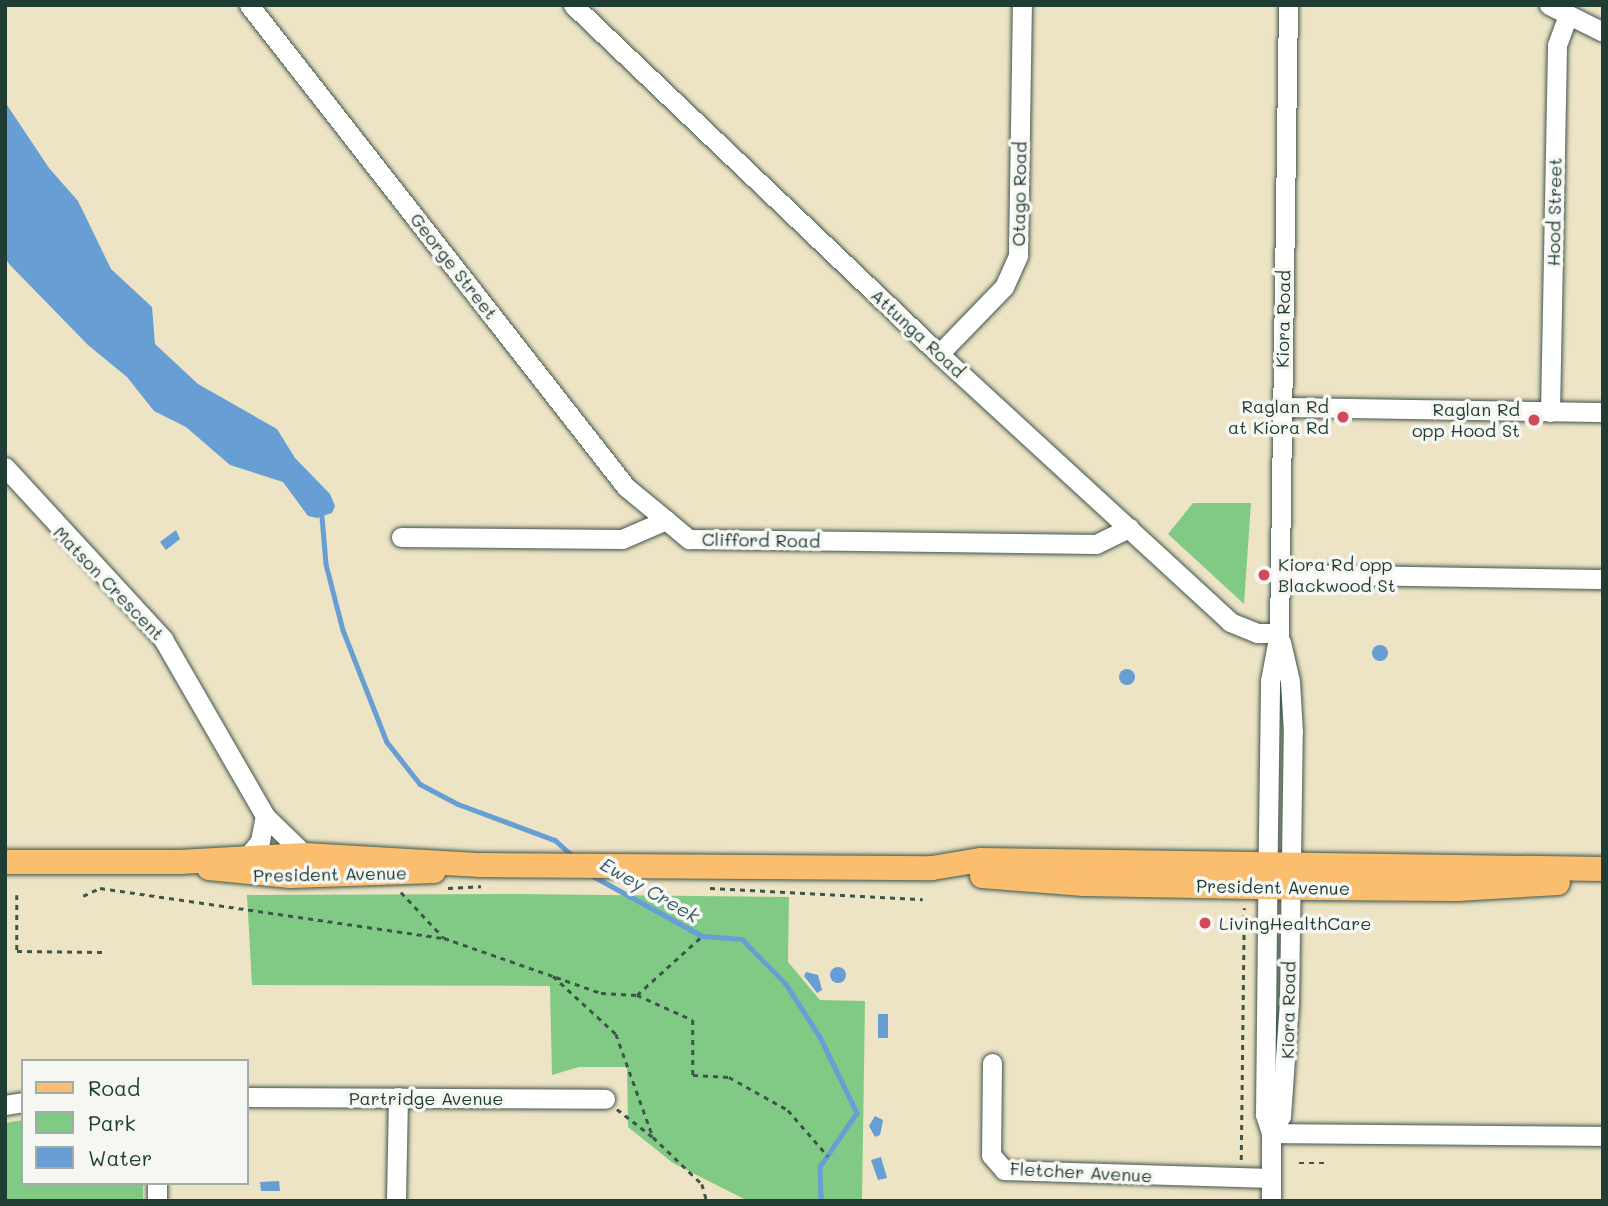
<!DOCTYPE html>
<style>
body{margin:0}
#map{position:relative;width:1608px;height:1206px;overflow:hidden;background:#ede3c5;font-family:Mali,sans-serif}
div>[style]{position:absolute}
.green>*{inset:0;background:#81ca86}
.water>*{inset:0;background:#679ed4;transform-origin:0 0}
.round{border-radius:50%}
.stream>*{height:4.5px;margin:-2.25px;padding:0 2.25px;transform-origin:2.25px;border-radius:2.25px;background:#679ed4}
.path>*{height:2.5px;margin-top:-1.25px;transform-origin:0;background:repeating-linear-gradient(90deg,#3e564a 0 5px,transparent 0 10px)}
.roads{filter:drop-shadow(0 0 2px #3e564a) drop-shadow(0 0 2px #3e564a)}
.minor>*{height:19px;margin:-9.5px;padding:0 9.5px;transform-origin:9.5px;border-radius:9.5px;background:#fff}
.major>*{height:24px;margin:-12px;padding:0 12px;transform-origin:12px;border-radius:12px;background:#fbbd6e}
.dots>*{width:19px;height:19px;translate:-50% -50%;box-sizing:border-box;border:4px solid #f6f6f2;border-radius:50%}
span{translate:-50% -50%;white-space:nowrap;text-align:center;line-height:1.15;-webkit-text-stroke:7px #f6f6f2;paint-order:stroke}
.street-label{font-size:18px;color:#1f3d34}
.poi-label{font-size:18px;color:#1f3d34}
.right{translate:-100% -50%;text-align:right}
.left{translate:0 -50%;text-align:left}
.water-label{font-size:19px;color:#355a64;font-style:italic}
.frame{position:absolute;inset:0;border:7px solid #1f3d34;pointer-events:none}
.legend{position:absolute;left:21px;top:1059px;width:228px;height:126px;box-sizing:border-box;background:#f6f6f2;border:2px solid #a0aca6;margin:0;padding:9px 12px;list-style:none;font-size:21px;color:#1f3d34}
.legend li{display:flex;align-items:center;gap:14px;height:35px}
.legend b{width:35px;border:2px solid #a0aca6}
</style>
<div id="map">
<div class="green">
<i style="clip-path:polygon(1193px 503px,1251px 503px,1244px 604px,1168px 534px)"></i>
<i style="clip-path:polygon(517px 894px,789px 897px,788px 962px,820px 1000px,865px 1001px,862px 1201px,748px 1201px,673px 1163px,628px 1127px,627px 1067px,579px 1067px,552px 1075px,550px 986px,252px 985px,247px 895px)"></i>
<i style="clip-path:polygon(23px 1120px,23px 1183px,143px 1183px,143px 1201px,5px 1201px,5px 1123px)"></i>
</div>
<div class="water">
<i style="clip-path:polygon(5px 102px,49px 168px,78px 201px,111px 269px,152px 307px,155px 344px,198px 384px,277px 429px,295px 458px,330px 494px,335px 506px,332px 513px,317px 518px,308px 516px,283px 482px,230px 465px,186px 427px,154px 411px,127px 377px,88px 345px,10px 265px,5px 258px)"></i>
<i style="clip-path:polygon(176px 530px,180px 539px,166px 550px,160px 542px)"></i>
<i class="round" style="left:1372px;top:645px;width:16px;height:16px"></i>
<i class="round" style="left:1119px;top:669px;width:16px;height:16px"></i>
<i class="round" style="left:830px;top:967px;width:16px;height:16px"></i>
<i style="clip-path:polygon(806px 972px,818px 975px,822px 990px,817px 993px,804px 976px)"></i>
<i style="left:878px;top:1014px;width:10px;height:24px"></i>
<i style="clip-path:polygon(875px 1116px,883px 1120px,880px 1135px,875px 1137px,869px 1126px)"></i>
<i style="clip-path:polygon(881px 1157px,887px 1178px,878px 1180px,871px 1160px)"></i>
<i style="clip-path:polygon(279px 1181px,280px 1191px,261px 1191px,260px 1182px)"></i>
</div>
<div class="stream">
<i style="left:322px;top:517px;width:47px;rotate:85.1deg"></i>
<i style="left:326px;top:564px;width:68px;rotate:75.6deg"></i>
<i style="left:343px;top:630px;width:120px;rotate:68.6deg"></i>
<i style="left:387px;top:742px;width:53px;rotate:51.8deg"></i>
<i style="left:420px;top:784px;width:43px;rotate:27.8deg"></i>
<i style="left:458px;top:804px;width:103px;rotate:20.4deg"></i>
<i style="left:555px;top:840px;width:25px;rotate:42deg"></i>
<i style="left:593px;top:876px;width:124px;rotate:28.8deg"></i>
<i style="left:702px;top:936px;width:40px;rotate:4.3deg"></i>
<i style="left:742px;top:939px;width:63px;rotate:45.6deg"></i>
<i style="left:786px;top:984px;width:63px;rotate:57.3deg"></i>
<i style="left:820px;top:1037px;width:85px;rotate:64deg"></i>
<i style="left:857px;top:1113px;width:65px;rotate:124.4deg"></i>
<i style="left:820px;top:1167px;width:34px;rotate:88deg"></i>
</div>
<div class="path">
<i style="left:448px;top:888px;width:33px;rotate:-3deg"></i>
<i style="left:710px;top:888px;width:213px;rotate:3deg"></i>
<i style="left:401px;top:892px;width:63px;rotate:46.9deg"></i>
<i style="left:17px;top:895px;width:56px;rotate:90deg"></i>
<i style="left:17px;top:951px;width:86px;rotate:0.7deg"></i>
<i style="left:83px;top:896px;width:19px;rotate:-25deg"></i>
<i style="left:100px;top:888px;width:348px;rotate:8.3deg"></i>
<i style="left:444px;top:938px;width:115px;rotate:19.2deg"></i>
<i style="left:553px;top:976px;width:86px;rotate:42.6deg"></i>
<i style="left:616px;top:1034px;width:109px;rotate:70.2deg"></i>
<i style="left:653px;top:1137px;width:68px;rotate:43.8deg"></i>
<i style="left:702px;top:1184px;width:18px;rotate:74deg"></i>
<i style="left:556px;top:977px;width:48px;rotate:19.6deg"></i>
<i style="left:601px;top:993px;width:36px;rotate:3deg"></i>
<i style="left:637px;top:995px;width:61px;rotate:24.1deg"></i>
<i style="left:693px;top:1020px;width:55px;rotate:90deg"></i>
<i style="left:693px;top:1075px;width:36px;rotate:3deg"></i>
<i style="left:729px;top:1077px;width:68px;rotate:29.2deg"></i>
<i style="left:788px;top:1110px;width:61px;rotate:49deg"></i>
<i style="left:637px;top:995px;width:88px;rotate:-42.2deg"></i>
<i style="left:617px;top:1109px;width:46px;rotate:37.9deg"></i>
<i style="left:1241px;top:1160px;width:252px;rotate:-89.3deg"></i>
<i style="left:1299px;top:1163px;width:26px"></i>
</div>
<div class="roads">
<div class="minor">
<i style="left:249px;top:5px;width:612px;rotate:51.97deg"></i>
<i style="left:626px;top:487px;width:52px;rotate:39.5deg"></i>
<i style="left:573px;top:5px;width:506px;rotate:43.64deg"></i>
<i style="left:939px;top:354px;width:396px;rotate:42.6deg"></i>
<i style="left:1230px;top:622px;width:29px;rotate:22deg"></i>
<i style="left:1257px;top:633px;width:22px"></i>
<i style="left:1549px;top:5px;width:60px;rotate:26.6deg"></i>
<i style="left:939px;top:354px;width:93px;rotate:-45.9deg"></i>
<i style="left:1004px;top:287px;width:35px;rotate:-66deg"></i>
<i style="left:1018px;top:255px;width:250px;rotate:-89.1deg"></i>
<i style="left:1281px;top:407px;width:322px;rotate:0.9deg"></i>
<i style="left:1550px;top:412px;width:367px;rotate:-88.9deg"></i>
<i style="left:1557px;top:45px;width:32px;rotate:-70deg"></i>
<i style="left:5px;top:467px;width:234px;rotate:47.4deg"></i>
<i style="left:163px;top:639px;width:204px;rotate:60deg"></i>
<i style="left:265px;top:816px;width:56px;rotate:44.3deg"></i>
<i style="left:401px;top:537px;width:221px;rotate:0.5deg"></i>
<i style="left:622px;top:539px;width:48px;rotate:-23.4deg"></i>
<i style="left:666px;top:520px;width:30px;rotate:40deg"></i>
<i style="left:689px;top:539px;width:407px;rotate:0.7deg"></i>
<i style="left:1096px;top:544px;width:37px;rotate:-26deg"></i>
<i style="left:1281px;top:574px;width:322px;rotate:0.9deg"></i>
<i style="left:248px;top:856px;width:19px;rotate:-51deg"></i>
<i style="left:260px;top:841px;width:25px;rotate:-79deg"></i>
<i style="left:992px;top:1063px;width:92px;rotate:90.6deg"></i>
<i style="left:991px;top:1155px;width:20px;rotate:49deg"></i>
<i style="left:1004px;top:1170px;width:267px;rotate:1.7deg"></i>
<i style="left:247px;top:1097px;width:358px;rotate:0.3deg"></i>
<i style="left:5px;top:1105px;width:18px;rotate:-9deg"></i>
<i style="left:1271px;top:1133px;width:20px;rotate:-60deg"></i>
<i style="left:1281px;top:1116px;width:113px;rotate:-86deg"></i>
<i style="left:1289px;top:1003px;width:271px;rotate:-89.2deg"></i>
<i style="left:1293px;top:732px;width:51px;rotate:-93.4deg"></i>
<i style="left:1290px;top:681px;width:40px;rotate:-103deg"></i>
<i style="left:1271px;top:1133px;width:332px;rotate:0.5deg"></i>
<i style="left:157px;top:1201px;width:18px;rotate:-90deg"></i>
<i style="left:396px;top:1201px;width:104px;rotate:-88.9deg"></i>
<i style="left:1271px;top:1201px;width:68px;rotate:-90deg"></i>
<i style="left:1271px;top:1133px;width:20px;rotate:-108deg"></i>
<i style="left:1265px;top:1114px;width:282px;rotate:-89.4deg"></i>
<i style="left:1268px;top:832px;width:151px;rotate:-89.2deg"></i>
<i style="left:1270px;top:681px;width:49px;rotate:-79.4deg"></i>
<i style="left:1279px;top:633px;width:628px;rotate:-89.18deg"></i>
</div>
<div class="major">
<i style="left:5px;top:862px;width:175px"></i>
<i style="left:180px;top:862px;width:125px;rotate:-3.2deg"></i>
<i style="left:305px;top:855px;width:176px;rotate:3.3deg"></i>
<i style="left:481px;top:865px;width:451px;rotate:0.4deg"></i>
<i style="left:932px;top:868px;width:50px;rotate:-9.3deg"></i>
<i style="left:981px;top:860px;width:622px;rotate:0.83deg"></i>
<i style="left:209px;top:868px;width:82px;rotate:5.6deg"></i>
<i style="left:291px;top:876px;width:143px;rotate:-2deg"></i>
<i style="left:982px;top:876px;width:102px;rotate:4.5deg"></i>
<i style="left:1084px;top:884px;width:227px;rotate:1deg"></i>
<i style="left:1311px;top:888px;width:146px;rotate:0.4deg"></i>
<i style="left:1457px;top:889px;width:101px;rotate:-3.4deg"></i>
</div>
</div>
<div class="dots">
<i style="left:1343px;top:417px;background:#d1495b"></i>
<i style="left:1534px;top:420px;background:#d1495b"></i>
<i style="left:1264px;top:575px;background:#d1495b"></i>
<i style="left:1205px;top:923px;background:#d1495b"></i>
</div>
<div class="street-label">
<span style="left:1019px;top:194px;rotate:-89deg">Otago Road</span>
<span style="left:1554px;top:212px;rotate:-89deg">Hood Street</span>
<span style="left:454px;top:266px;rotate:52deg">George Street</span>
<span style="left:1283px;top:319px;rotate:-89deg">Kiora Road</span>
<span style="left:918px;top:333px;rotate:43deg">Attunga Road</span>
<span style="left:761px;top:540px;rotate:1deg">Clifford Road</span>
<span style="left:109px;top:583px;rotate:46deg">Matson Crescent</span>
<span style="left:330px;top:874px;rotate:-1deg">President Avenue</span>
<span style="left:1273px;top:887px;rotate:1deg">President Avenue</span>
<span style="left:1288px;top:1010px;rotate:-89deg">Kiora Road</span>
<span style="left:426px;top:1098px">Partridge Avenue</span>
<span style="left:1081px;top:1172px;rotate:3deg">Fletcher Avenue</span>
</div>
<div class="poi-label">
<span class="right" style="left:1329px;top:417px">Raglan Rd<br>at Kiora Rd</span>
<span class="right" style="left:1520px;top:420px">Raglan Rd<br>opp Hood St</span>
<span class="left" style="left:1278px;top:575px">Kiora Rd opp<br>Blackwood St</span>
<span class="left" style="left:1219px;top:923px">LivingHealthCare</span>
</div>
<div class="water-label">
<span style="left:650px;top:890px;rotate:30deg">Ewey Creek</span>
</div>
<div class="frame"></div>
<ul class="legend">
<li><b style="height:9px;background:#fbbd6e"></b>Road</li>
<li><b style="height:19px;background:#81ca86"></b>Park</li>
<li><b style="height:19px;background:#679ed4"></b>Water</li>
</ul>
</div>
